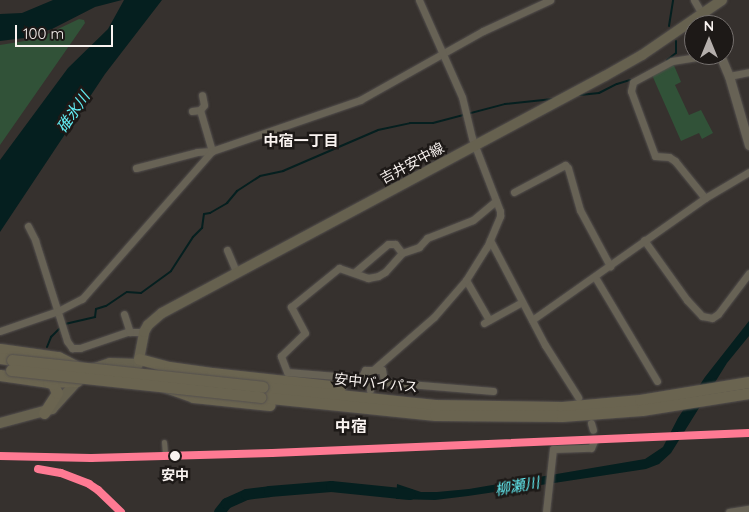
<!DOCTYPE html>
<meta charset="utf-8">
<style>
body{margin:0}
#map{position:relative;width:749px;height:512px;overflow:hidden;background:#36312e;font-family:Quicksand,"Noto Sans JP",sans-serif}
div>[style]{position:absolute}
.green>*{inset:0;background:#315238}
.water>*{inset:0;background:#051f1f}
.stream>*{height:2px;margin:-1px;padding:0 1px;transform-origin:1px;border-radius:1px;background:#051f1f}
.river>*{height:11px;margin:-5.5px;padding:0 5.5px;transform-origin:5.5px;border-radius:5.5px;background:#051f1f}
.roads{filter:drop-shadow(0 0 1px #54504e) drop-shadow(0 0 1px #54504e)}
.pedestrian>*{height:5px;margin:-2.5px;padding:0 2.5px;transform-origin:2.5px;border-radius:2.5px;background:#676255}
.minor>*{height:7px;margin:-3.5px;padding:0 3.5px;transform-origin:3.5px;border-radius:3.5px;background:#676255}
.tertiary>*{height:9px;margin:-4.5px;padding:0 4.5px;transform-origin:4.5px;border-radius:4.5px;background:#676255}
.secondary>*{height:10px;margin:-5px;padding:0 5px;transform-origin:5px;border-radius:5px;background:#66614f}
.trunk>*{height:11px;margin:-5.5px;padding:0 5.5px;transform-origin:5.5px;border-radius:5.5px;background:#6a6450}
.bridges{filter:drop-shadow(0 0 1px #54504e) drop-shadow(0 0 1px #54504e)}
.trunk-bridge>*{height:11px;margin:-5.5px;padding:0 5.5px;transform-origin:5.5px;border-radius:5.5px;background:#6a6450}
.rail-1>*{height:8px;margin:-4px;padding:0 4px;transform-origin:4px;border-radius:4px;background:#fe7a93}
.dots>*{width:14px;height:14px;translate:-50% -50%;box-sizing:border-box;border:2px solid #1d1917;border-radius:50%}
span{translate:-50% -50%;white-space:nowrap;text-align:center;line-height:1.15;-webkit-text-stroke:5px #1d1917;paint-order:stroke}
.street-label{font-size:14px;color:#f9f3f0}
.stop-label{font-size:14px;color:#f9f3f0;font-weight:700}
.water-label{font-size:15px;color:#62edf3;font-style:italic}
.neighbourhood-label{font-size:15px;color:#f9f3f0;font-weight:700}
.quarter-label{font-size:16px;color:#f9f3f0;font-weight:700}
.north{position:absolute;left:684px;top:15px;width:50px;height:50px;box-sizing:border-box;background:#1d1917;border:1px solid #75706e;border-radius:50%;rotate:0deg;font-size:14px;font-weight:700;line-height:20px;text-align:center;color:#f9f3f0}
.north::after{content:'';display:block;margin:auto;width:18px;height:22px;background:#b5afac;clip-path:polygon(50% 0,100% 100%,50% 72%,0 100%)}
.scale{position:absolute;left:15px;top:25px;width:98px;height:22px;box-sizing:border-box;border:2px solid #f9f3f0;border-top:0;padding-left:6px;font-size:15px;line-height:18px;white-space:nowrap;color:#f9f3f0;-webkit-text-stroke:4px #1d1917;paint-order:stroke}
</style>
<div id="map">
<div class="green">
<i style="clip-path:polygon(79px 19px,84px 20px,85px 23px,0 145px,0 45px,37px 39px)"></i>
<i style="clip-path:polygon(673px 63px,681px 82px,675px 85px,689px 115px,701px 110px,713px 133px,702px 139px,699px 133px,681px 141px,652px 75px)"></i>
</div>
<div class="water">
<i style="clip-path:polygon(53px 0,122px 0,95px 7px,52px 29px,24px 38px,0 41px,0 14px,22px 13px)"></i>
<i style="clip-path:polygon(124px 0,162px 0,105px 74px,0 232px,0 160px,68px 68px,108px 29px)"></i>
<i style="clip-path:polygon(749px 321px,749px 336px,727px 363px,671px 453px,659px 464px,646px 469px,468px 496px,435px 500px,396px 499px,397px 484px,421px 492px,437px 492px,469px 489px,645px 459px,663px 447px,678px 418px,705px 377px)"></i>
</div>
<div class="stream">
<i style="left:669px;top:26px;width:26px;rotate:-81deg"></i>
<i style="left:667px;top:60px;width:11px;rotate:-38deg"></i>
<i style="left:676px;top:53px;width:12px;rotate:-90deg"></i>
<i style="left:580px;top:95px;width:19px;rotate:-6deg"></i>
<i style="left:599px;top:93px;width:20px;rotate:-27deg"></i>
<i style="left:617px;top:84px;width:14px;rotate:-17deg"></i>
<i style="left:65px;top:324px;width:31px;rotate:-13deg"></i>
<i style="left:95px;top:317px;width:8px;rotate:-83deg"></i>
<i style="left:96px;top:309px;width:10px;rotate:-17deg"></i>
<i style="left:106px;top:306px;width:25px;rotate:-34deg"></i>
<i style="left:127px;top:292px;width:14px;rotate:4deg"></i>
<i style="left:141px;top:293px;width:37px;rotate:-36deg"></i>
<i style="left:171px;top:271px;width:40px;rotate:-57.1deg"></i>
<i style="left:193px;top:237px;width:13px;rotate:-45deg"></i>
<i style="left:202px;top:228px;width:14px;rotate:-82deg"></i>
<i style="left:204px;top:214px;width:6px;rotate:-9deg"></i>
<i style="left:210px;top:213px;width:20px;rotate:-30deg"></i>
<i style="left:227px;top:203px;width:16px;rotate:-50deg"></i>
<i style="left:237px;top:191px;width:27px;rotate:-33deg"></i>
<i style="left:260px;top:176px;width:24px;rotate:-12deg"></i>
<i style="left:283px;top:171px;width:103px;rotate:-23.3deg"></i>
<i style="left:378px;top:130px;width:33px;rotate:-12deg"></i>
<i style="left:410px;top:123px;width:23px"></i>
<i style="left:433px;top:123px;width:74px;rotate:-14.8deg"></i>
<i style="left:505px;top:104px;width:48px;rotate:-5.9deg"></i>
<i style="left:47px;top:347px;width:11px;rotate:-68deg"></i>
<i style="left:51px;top:337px;width:14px;rotate:-45deg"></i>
</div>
<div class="river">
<i style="left:219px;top:512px;width:11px;rotate:-52deg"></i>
<i style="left:226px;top:503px;width:22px;rotate:-24deg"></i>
<i style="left:246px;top:494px;width:23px;rotate:-7deg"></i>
<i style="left:269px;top:491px;width:62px;rotate:-4.6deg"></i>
<i style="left:331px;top:486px;width:79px;rotate:5.8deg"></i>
</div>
<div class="roads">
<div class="pedestrian">
<i style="left:164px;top:442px;width:12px;rotate:85deg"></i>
</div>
<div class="minor">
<i style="left:694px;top:0;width:16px;rotate:60deg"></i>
<i style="left:729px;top:76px;width:20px;rotate:-11deg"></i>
<i style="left:200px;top:110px;width:6px;rotate:-51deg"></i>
<i style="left:204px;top:105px;width:10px;rotate:-101deg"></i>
<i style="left:192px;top:111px;width:8px;rotate:-7deg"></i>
<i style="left:200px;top:110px;width:43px;rotate:73.7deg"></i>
<i style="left:136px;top:168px;width:63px;rotate:-14.7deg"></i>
<i style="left:197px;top:152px;width:15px;rotate:-4deg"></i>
<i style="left:514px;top:192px;width:58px;rotate:-27.9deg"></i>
<i style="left:565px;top:165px;width:4px;rotate:45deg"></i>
<i style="left:568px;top:168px;width:44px;rotate:74.1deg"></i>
<i style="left:580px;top:210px;width:64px;rotate:61.8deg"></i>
<i style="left:705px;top:198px;width:48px;rotate:-129deg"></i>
<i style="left:675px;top:161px;width:7px;rotate:-146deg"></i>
<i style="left:669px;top:157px;width:14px;rotate:-176deg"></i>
<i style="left:655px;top:156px;width:69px;rotate:-110.3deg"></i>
<i style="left:631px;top:91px;width:9px;rotate:-77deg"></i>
<i style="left:633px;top:82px;width:44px;rotate:-28.3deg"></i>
<i style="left:672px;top:61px;width:38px;rotate:-9deg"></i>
<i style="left:28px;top:226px;width:16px;rotate:63deg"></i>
<i style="left:35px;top:240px;width:106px;rotate:72.4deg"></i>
<i style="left:67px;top:341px;width:9px;rotate:54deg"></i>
<i style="left:72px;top:348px;width:8px"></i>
<i style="left:80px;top:348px;width:50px;rotate:-18.8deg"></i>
<i style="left:127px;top:332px;width:17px"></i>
<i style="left:490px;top:240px;width:119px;rotate:62.4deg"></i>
<i style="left:545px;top:345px;width:62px;rotate:57.6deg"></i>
<i style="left:644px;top:240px;width:74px;rotate:54.4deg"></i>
<i style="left:687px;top:300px;width:22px;rotate:47deg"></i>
<i style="left:702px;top:316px;width:10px;rotate:11deg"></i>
<i style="left:712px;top:318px;width:7px;rotate:-34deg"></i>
<i style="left:718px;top:314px;width:51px;rotate:-52.9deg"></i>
<i style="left:227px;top:250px;width:25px;rotate:67deg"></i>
<i style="left:355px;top:272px;width:43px;rotate:-40.3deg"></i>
<i style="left:388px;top:244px;width:7px"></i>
<i style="left:395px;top:244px;width:11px;rotate:52deg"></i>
<i style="left:595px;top:277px;width:121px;rotate:59.2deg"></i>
<i style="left:466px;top:280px;width:46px;rotate:60.1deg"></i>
<i style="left:124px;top:314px;width:19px;rotate:72deg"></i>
<i style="left:532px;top:320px;width:212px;rotate:-35.2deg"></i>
<i style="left:705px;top:198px;width:51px;rotate:-30.6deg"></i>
<i style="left:484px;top:323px;width:43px;rotate:-28.9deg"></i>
<i style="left:0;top:331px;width:61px;rotate:-19deg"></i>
<i style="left:58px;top:311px;width:27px;rotate:-27deg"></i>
<i style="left:82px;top:299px;width:197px;rotate:-48.7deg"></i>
<i style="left:212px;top:151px;width:157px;rotate:-19deg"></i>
<i style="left:360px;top:100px;width:141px;rotate:-29.3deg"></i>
<i style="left:483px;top:31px;width:74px;rotate:-24.8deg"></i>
<i style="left:370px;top:390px;width:19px;rotate:-84deg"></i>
<i style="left:372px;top:371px;width:82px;rotate:-41.1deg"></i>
<i style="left:434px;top:317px;width:49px;rotate:-49.1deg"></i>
<i style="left:466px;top:280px;width:39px;rotate:-58deg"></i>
<i style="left:487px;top:247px;width:34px;rotate:-67deg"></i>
<i style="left:500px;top:216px;width:5px;rotate:-90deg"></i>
<i style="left:500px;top:211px;width:78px;rotate:-111deg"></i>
<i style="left:472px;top:138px;width:42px;rotate:-103.7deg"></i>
<i style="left:462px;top:97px;width:106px;rotate:-113.9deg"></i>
<i style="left:493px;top:391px;width:109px;rotate:-175.3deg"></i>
<i style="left:384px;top:382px;width:12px;rotate:-99deg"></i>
<i style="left:382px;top:370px;width:17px;rotate:180deg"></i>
<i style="left:365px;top:370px;width:9px;rotate:117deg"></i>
<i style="left:361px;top:378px;width:74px;rotate:-175.4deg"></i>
<i style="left:287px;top:372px;width:17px;rotate:-111deg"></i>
<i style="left:281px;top:356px;width:33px;rotate:-44deg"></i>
<i style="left:305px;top:333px;width:30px;rotate:-118deg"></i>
<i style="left:291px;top:307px;width:62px;rotate:-39.1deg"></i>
<i style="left:339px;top:268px;width:31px;rotate:19deg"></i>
<i style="left:368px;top:278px;width:10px;rotate:-11deg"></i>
<i style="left:378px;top:276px;width:8px;rotate:-30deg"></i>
<i style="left:385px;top:272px;width:25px;rotate:-48deg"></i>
<i style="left:402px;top:253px;width:18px;rotate:-19deg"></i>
<i style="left:419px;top:247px;width:12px;rotate:-48deg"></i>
<i style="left:427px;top:238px;width:49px;rotate:-21.4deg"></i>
<i style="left:473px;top:220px;width:30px;rotate:-40deg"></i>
<i style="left:591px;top:423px;width:7px;rotate:74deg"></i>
<i style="left:546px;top:512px;width:63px;rotate:-83.7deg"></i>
<i style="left:553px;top:449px;width:38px;rotate:-2deg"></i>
<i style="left:591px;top:448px;width:8px;rotate:-67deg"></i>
<i style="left:729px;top:512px;width:20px;rotate:-9deg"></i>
</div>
<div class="tertiary">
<i style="left:702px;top:14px;width:13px;rotate:61deg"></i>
<i style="left:720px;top:55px;width:23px;rotate:67deg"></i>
<i style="left:729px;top:76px;width:72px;rotate:73.8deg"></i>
</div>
<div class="secondary">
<i style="left:92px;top:369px;width:19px;rotate:-18deg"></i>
<i style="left:110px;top:363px;width:28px;rotate:2deg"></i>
<i style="left:138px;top:364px;width:33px;rotate:-79deg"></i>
<i style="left:144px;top:332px;width:8px;rotate:-60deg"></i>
<i style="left:148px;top:325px;width:18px;rotate:-41deg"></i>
<i style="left:162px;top:313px;width:502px;rotate:-28.15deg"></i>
<i style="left:605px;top:76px;width:43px;rotate:-29.6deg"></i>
<i style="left:642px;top:55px;width:97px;rotate:-34.5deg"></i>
<i style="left:0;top:423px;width:54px;rotate:-15.1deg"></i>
<i style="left:52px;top:409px;width:42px;rotate:-47.9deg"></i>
</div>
<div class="trunk">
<i style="left:0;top:349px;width:59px;rotate:7.9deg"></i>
<i style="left:58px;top:357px;width:22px;rotate:27deg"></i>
<i style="left:0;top:358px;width:12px;rotate:9deg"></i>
<i style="left:139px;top:359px;width:31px;rotate:15deg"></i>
<i style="left:169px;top:367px;width:43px;rotate:7.9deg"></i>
<i style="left:212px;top:373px;width:129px;rotate:6.2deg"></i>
<i style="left:0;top:375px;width:49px;rotate:8.3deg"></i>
<i style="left:48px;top:382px;width:29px;rotate:-2deg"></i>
<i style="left:166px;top:387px;width:29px;rotate:20deg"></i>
<i style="left:193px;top:397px;width:77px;rotate:5.9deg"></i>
<i style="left:263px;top:387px;width:173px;rotate:6deg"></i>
<i style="left:435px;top:405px;width:127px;rotate:0.9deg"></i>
<i style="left:562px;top:407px;width:78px;rotate:-5.1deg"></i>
<i style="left:640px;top:400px;width:110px;rotate:-9.4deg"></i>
<i style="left:261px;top:397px;width:175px;rotate:5.9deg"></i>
<i style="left:435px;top:415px;width:127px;rotate:0.5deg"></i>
<i style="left:562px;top:416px;width:80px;rotate:-4.3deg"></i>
<i style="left:642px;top:410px;width:108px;rotate:-9deg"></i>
<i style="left:44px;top:413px;width:24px;rotate:-57deg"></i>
<i style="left:57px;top:393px;width:10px;rotate:-114deg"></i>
<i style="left:53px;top:384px;width:5px;rotate:-158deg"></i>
</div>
</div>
<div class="bridges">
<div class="trunk-bridge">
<i style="left:12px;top:360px;width:252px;rotate:6.1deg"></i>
<i style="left:11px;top:370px;width:251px;rotate:6.2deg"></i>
</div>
</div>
<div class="rail-1">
<i style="left:0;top:456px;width:91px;rotate:1.3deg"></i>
<i style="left:91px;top:458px;width:181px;rotate:-1.6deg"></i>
<i style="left:272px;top:453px;width:477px;rotate:-2.4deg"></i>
<i style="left:38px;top:469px;width:23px;rotate:10deg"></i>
<i style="left:61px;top:473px;width:30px;rotate:21deg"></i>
<i style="left:89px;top:484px;width:11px;rotate:34deg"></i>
<i style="left:98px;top:490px;width:32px;rotate:44deg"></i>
</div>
<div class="dots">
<i style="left:175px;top:456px;background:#f9f3f0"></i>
</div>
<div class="street-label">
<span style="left:412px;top:163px;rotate:-28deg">吉井安中線</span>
<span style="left:376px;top:383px;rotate:6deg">安中バイパス</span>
</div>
<div class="stop-label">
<span style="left:175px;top:475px">安中</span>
</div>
<div class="water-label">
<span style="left:73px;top:112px;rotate:-56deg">碓氷川</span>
<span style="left:517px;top:486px;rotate:-10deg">柳瀬川</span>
</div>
<div class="neighbourhood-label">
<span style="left:301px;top:141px">中宿一丁目</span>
</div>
<div class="quarter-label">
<span style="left:351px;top:426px">中宿</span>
</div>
<div class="north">N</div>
<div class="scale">100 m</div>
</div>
